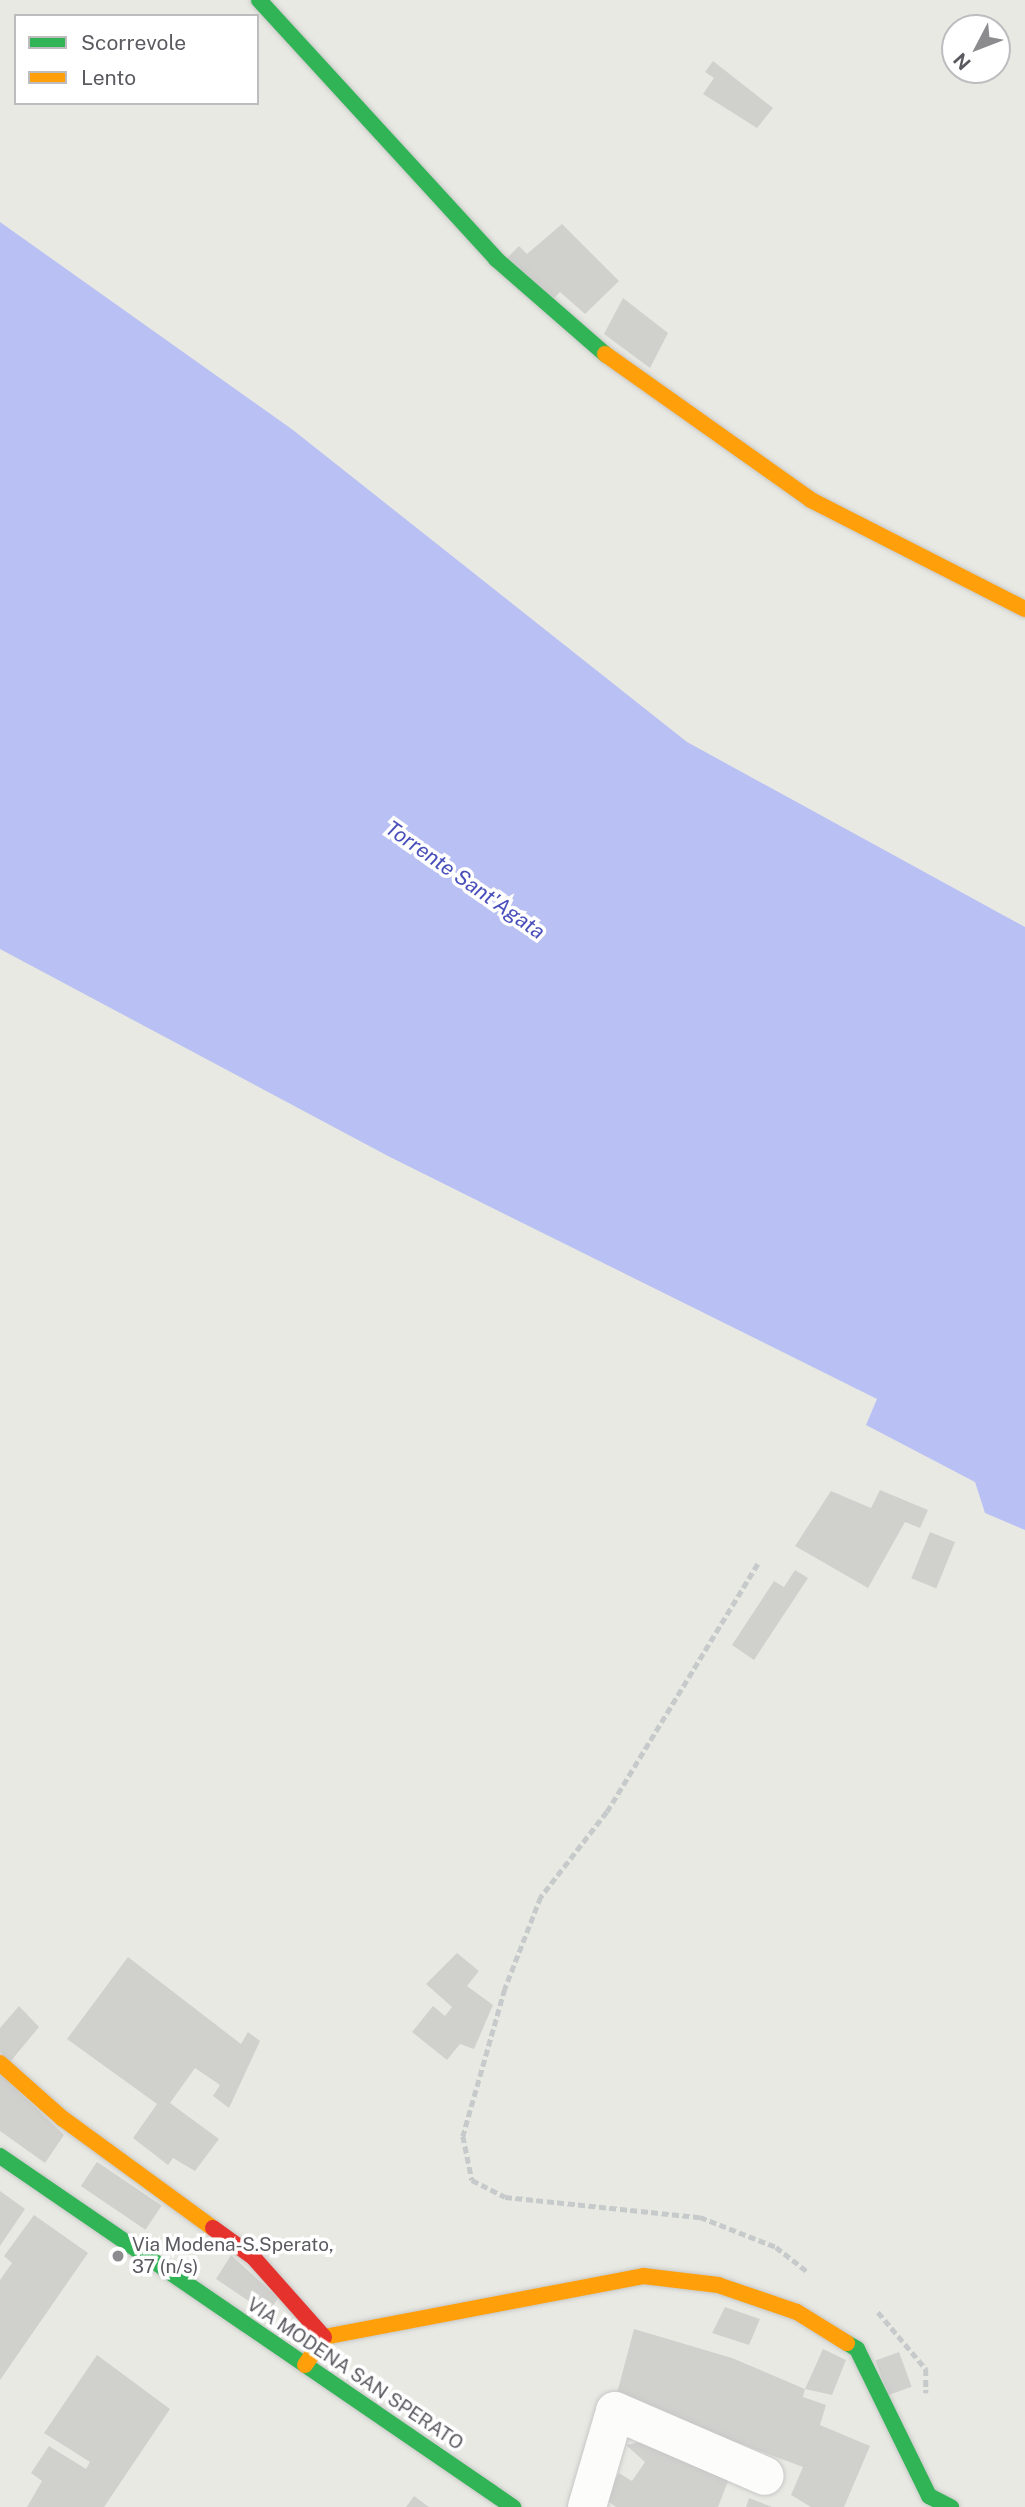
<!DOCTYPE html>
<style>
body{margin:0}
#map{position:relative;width:1025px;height:2507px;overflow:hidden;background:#e9e9e4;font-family:"Public Sans",sans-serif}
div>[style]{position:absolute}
.water>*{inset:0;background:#b9c0f3}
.building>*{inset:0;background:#d0d0cd;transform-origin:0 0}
.path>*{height:4.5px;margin-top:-2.25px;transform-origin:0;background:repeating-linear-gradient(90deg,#c7cacb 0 7px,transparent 0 10.5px)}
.roads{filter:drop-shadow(0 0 2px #c7c7c6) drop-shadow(0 0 2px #c7c7c6)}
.street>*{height:38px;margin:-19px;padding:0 19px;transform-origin:19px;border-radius:19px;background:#fcfcfb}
.fast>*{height:16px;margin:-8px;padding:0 8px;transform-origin:8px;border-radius:8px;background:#30b455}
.slow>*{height:16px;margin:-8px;padding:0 8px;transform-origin:8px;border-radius:8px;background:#ff9f0a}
.jam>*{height:16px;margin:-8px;padding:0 8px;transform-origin:8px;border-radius:8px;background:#e5322d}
.dots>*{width:19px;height:19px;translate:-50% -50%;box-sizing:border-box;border:4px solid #fff;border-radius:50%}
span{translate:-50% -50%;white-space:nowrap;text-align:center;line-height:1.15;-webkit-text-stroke:7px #fff;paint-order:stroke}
.poi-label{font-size:19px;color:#5a5a61}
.left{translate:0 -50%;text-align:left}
.street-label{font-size:19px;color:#5a5a61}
.water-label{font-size:21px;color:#494fba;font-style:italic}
.legend{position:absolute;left:14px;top:14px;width:245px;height:91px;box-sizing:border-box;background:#fff;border:2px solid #bdbdc0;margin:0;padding:9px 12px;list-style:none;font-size:21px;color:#5a5a61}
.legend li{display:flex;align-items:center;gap:14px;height:35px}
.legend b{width:35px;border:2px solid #bdbdc0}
.north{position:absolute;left:941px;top:14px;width:70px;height:70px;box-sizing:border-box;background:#fff;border:2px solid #bdbdc0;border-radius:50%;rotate:228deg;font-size:19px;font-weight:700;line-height:28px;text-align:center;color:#5a5a61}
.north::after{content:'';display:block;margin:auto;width:24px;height:32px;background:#8c8c8f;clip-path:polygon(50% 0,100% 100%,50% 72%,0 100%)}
</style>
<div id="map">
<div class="water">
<i style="clip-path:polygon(0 222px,293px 430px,687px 742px,1025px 927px,1025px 1530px,985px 1513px,975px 1482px,866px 1425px,877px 1399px,388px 1156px,0 949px)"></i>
</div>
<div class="building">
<i style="clip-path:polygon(713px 61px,773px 108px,757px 128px,703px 94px,714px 78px,705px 72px)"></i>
<i style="clip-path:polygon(562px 224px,619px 281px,585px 314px,560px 292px,547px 305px,505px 260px,519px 246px,527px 254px)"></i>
<i style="clip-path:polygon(623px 298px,668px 333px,650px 368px,604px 334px)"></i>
<i style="clip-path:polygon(880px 1490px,928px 1510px,920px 1528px,905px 1522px,868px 1588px,795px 1546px,831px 1491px,871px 1508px)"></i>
<i style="left:930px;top:1532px;width:27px;height:50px;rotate:22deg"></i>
<i style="clip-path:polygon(795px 1570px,808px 1578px,754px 1660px,732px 1645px,774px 1581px,784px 1587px)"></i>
<i style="clip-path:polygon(457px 1953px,479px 1971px,467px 1986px,493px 2005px,474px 2049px,460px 2044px,447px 2060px,412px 2032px,433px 2006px,445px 2016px,452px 2007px,426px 1984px)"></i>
<i style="clip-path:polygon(128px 1957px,241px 2044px,248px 2032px,260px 2041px,229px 2108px,213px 2096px,220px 2085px,195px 2068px,170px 2103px,219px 2139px,195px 2171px,173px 2158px,168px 2165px,133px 2138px,157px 2104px,67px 2039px)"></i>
<i style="clip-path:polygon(19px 2006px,39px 2027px,10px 2062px,0 2052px,0 2028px)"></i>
<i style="clip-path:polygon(0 2073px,64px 2135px,45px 2163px,0 2131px)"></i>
<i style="left:97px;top:2162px;width:78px;height:29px;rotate:34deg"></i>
<i style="clip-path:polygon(0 2191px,25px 2209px,0 2246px)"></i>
<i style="clip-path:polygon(34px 2215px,88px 2253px,0 2380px,0 2280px,12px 2263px,4px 2256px)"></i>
<i style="clip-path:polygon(231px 2255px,278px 2298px,268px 2314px,216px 2279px)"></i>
<i style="clip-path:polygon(725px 2307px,760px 2319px,749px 2345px,712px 2333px)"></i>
<i style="clip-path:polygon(634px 2329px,732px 2358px,805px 2389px,803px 2397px,826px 2405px,820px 2425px,870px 2446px,844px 2507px,811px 2507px,791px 2495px,803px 2467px,616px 2397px)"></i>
<i style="clip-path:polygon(823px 2349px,846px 2360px,832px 2395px,805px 2389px)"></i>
<i style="left:899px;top:2352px;width:37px;height:25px;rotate:70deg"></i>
<i style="clip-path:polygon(97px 2355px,170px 2409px,104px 2507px,27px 2507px,42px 2481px,31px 2473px,49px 2446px,86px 2469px,90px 2462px,44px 2433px)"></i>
<i style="clip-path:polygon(645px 2441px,730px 2476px,718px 2507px,616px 2507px,604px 2498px,619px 2473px,632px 2481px,645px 2462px,626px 2445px)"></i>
<i style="clip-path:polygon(414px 2496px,429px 2507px,406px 2507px)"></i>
<i style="clip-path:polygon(749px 2498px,772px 2507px,746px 2507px)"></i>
</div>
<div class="path">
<i style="left:758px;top:1564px;width:290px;rotate:121.3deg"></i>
<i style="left:607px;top:1812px;width:108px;rotate:127.8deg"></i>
<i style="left:541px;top:1897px;width:99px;rotate:111.4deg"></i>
<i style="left:505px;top:1989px;width:153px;rotate:105.9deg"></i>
<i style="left:463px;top:2136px;width:45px;rotate:78.4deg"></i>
<i style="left:472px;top:2180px;width:37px;rotate:27deg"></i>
<i style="left:505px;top:2197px;width:196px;rotate:5.9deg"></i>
<i style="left:700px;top:2217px;width:82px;rotate:21.5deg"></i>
<i style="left:776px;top:2247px;width:39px;rotate:38deg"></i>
<i style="left:878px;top:2312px;width:75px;rotate:49.9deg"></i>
<i style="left:926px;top:2369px;width:24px;rotate:90deg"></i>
</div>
<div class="roads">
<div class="street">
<i style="left:587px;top:2507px;width:100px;rotate:-73.7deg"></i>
<i style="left:615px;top:2411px;width:163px;rotate:23.4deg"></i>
</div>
<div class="fast">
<i style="left:259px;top:0;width:351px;rotate:47.5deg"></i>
<i style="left:496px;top:259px;width:145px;rotate:41.1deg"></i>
<i style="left:0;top:2156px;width:622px;rotate:34.38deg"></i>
<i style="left:847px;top:2343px;width:12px;rotate:31deg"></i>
<i style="left:857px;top:2349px;width:164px;rotate:63.9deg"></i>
<i style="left:929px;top:2496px;width:25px;rotate:27deg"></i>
</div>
<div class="slow">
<i style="left:605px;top:354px;width:252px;rotate:35.3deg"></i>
<i style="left:811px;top:500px;width:240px;rotate:27deg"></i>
<i style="left:0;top:2063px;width:83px;rotate:41.6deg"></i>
<i style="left:62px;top:2118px;width:187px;rotate:36.1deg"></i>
<i style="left:305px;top:2365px;width:34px;rotate:-56deg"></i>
<i style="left:324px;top:2337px;width:325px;rotate:-10.8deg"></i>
<i style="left:643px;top:2276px;width:76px;rotate:6.8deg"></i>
<i style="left:718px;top:2285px;width:83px;rotate:18.9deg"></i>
<i style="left:797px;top:2312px;width:59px;rotate:31.8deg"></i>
</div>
<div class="jam">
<i style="left:213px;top:2228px;width:49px;rotate:35.9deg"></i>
<i style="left:253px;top:2257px;width:107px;rotate:48.4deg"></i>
</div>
</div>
<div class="dots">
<i style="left:118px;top:2256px;background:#8c8c8f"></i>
</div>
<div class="poi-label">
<span class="left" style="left:132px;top:2256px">Via Modena-S.Sperato,<br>37 (n/s)</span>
</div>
<div class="street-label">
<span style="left:355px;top:2374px;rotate:34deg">VIA MODENA SAN SPERATO</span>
</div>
<div class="water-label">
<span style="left:465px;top:880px;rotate:35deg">Torrente Sant'Agata</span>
</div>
<ul class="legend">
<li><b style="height:9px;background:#30b455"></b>Scorrevole</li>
<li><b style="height:9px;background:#ff9f0a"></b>Lento</li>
</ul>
<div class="north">N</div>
</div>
